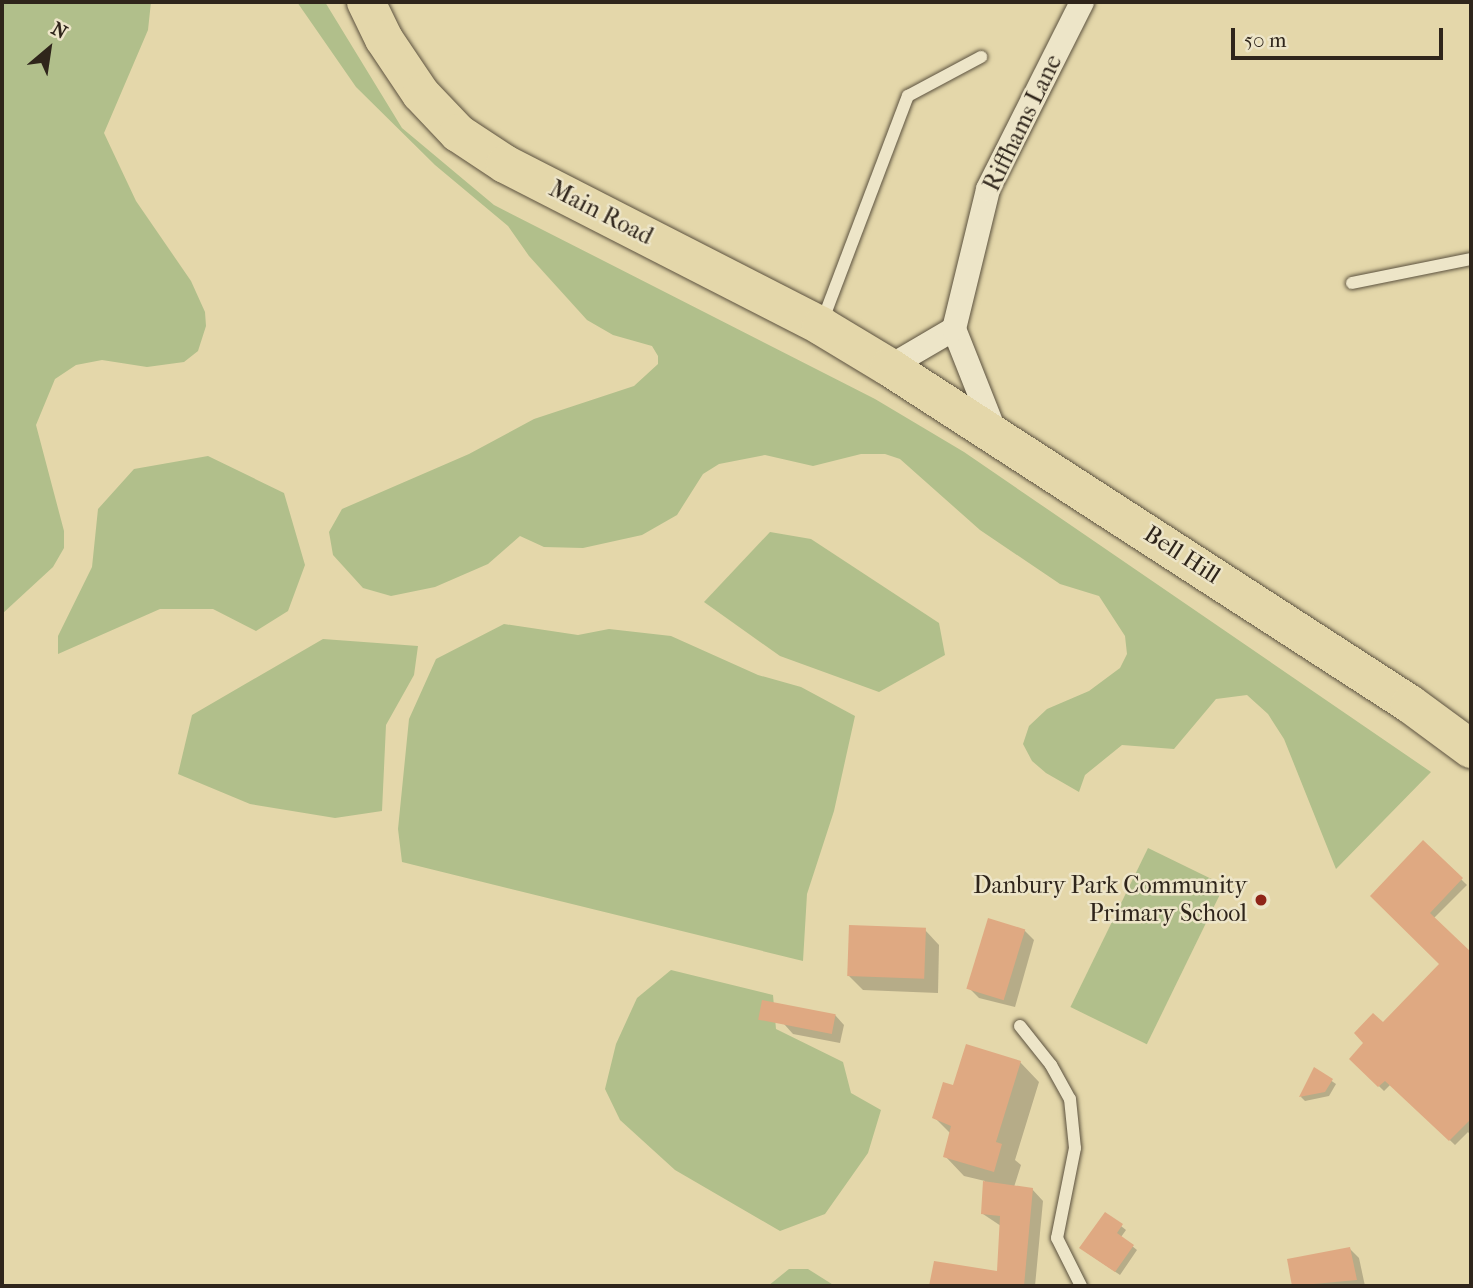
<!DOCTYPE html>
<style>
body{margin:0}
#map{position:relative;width:1473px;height:1288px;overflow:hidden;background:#e4d7aa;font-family:"IM FELL French Canon",serif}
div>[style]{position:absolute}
.green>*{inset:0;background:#b1bf8b;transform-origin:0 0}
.shadow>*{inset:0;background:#0003}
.building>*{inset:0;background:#dfa982;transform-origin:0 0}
.roads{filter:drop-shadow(0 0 2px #5c523f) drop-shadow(0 0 2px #5c523f)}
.lane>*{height:12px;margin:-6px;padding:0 6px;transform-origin:6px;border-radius:6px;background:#ede5c8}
.street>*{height:24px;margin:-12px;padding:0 12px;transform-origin:12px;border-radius:12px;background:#ede5c8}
.primary>*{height:38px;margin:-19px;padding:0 19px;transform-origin:19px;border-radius:19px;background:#e4d7aa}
.dots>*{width:19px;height:19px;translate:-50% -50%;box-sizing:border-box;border:4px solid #ede5c8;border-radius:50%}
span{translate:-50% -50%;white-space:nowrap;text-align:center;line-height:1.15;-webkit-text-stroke:5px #ede5c8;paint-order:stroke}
.street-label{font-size:24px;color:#2f251b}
.poi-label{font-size:24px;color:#2f251b}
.right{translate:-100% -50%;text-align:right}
.frame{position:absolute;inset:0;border:4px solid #2f251b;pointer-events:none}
.north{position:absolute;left:14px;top:14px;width:70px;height:70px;-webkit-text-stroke:5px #ede5c8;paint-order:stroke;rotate:29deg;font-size:19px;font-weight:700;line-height:28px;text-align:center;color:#2f251b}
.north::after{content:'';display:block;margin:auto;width:24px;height:32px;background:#2f251b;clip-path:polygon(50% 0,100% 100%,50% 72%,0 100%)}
.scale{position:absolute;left:1231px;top:28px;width:212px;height:32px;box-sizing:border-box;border:4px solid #2f251b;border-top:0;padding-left:9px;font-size:21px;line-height:24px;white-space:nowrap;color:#2f251b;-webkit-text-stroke:5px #ede5c8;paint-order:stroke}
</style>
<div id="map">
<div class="green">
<i style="clip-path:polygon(2px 2px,151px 2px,148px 30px,104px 133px,136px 201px,191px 281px,205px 312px,206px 326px,198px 351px,184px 362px,147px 367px,102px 360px,76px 365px,55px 379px,36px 425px,64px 531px,64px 548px,53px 567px,2px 614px)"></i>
<i style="clip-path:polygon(297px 2px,325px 2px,402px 128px,494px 205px,875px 399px,964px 452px,1431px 772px,1336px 869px,1284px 739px,1268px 714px,1247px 695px,1216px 699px,1174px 749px,1122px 745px,1085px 775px,1079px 792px,1046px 773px,1032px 761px,1023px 744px,1029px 726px,1047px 709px,1089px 691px,1120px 668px,1127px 654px,1125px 636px,1099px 596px,1060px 584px,980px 530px,900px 459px,885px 454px,861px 454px,813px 466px,765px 455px,719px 464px,703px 474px,677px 515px,642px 535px,583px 548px,544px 547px,520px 536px,488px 564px,435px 587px,391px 596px,363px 588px,333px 555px,329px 532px,342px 509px,469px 454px,534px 419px,634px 386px,658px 364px,658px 356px,652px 346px,613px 335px,587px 320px,529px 256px,508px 226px,435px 165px,356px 87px)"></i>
<i style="clip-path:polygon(208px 456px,284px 493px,305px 565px,288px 611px,256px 631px,213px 609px,160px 609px,58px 654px,58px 636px,92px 567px,98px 509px,134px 469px)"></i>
<i style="clip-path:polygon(770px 532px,811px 539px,939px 623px,945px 655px,879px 692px,780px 656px,704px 602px)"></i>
<i style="clip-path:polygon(504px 624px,578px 635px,609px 629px,671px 636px,758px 675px,801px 687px,855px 716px,834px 811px,807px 894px,803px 961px,402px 862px,398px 829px,409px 719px,436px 659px)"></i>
<i style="clip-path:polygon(323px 639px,418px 646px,414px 675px,386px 725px,382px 811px,335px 818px,250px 804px,178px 774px,192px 715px)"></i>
<i style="left:1148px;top:848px;width:85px;height:177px;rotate:26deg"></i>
<i style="clip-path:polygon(671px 970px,773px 995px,776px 1029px,843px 1062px,851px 1093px,881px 1110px,868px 1153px,825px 1214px,780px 1231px,675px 1170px,620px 1120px,605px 1089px,616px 1044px,637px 998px)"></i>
<i style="clip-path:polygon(789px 1269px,808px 1269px,835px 1286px,768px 1286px)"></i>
</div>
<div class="shadow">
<i style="clip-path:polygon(1423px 842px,1467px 885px,1433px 919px,1471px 957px,1471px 1136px,1468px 1132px,1455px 1145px,1391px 1084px,1384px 1091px,1351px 1059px,1441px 964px,1372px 896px)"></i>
<i style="clip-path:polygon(925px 930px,939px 945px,938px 993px,863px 990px,849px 976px)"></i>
<i style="clip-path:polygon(1024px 930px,1034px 940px,1015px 1007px,979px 998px,970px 989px)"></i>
<i style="clip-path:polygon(835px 1015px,844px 1025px,840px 1043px,793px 1034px,784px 1024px)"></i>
<i style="clip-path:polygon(1020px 1062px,1039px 1082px,1015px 1160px,1021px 1165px,1014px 1187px,1032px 1189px,1043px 1201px,1035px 1286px,932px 1286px,999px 1273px,1001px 1226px,983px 1214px,985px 1181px,964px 1176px,945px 1156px,951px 1134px,934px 1117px,954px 1088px)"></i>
<i style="clip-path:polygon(1314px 1069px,1336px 1084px,1329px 1096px,1305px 1101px,1301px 1097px)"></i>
<i style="clip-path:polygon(1121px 1226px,1126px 1230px,1121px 1237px,1137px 1250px,1120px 1275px,1086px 1252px)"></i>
<i style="clip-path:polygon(1350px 1249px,1359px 1258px,1365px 1286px,1294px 1286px,1289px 1261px)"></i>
</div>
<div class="building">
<i style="clip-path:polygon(1423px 840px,1463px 878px,1430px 913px,1471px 952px,1471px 1119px,1449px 1141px,1385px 1081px,1378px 1087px,1349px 1059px,1363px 1043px,1354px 1033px,1373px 1013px,1383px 1022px,1439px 964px,1370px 896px)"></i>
<i style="left:988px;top:918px;width:39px;height:74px;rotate:17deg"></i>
<i style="left:849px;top:925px;width:77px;height:51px;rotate:2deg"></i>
<i style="left:762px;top:1000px;width:75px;height:20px;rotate:11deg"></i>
<i style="clip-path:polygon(966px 1044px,1021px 1061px,996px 1142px,1002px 1144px,994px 1172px,943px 1157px,951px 1126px,932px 1118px,943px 1082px,953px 1085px)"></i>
<i style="clip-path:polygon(1314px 1067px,1333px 1079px,1325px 1092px,1299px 1097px)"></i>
<i style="clip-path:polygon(983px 1181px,1033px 1188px,1024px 1286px,929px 1286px,934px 1261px,997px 1271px,1000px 1216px,981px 1214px)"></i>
<i style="clip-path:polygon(1105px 1212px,1123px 1224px,1117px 1233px,1134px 1245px,1115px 1272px,1079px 1248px)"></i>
<i style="clip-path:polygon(1350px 1247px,1357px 1280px,1292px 1286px,1287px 1259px)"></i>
</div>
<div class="roads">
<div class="lane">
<i style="left:1352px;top:283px;width:121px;rotate:-11.4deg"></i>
<i style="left:822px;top:322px;width:242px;rotate:-69.2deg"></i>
<i style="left:908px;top:96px;width:83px;rotate:-28.1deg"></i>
<i style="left:1020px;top:1026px;width:50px;rotate:51.5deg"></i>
<i style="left:1051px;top:1065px;width:39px;rotate:61deg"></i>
<i style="left:1070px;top:1099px;width:49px;rotate:84.2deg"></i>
<i style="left:1075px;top:1148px;width:92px;rotate:101.3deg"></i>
<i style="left:1057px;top:1238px;width:54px;rotate:63.4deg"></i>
</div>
<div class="street">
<i style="left:889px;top:367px;width:75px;rotate:-30.3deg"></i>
<i style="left:996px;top:435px;width:114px;rotate:-111.6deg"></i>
<i style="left:954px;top:329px;width:144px;rotate:-76.3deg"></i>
<i style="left:988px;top:189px;width:209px;rotate:-63.3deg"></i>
</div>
<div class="primary">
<i style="left:366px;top:2px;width:41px;rotate:64.1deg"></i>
<i style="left:384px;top:39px;width:66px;rotate:56.1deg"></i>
<i style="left:421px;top:94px;width:54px;rotate:46.5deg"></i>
<i style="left:458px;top:133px;width:56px;rotate:33.4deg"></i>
<i style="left:505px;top:164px;width:355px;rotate:27.1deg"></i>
<i style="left:821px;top:326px;width:79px;rotate:31.1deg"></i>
<i style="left:889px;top:367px;width:620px;rotate:32.9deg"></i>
<i style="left:1410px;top:704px;width:76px;rotate:36.4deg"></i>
</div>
</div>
<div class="dots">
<i style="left:1261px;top:900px;background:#8f2418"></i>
</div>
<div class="street-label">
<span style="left:1023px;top:123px;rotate:-64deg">Riffhams Lane</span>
<span style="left:601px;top:213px;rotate:27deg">Main Road</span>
<span style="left:1182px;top:555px;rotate:33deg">Bell Hill</span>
</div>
<div class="poi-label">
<span class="right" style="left:1247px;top:900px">Danbury Park Community<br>Primary School</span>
</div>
<div class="frame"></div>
<div class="north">N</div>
<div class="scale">50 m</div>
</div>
